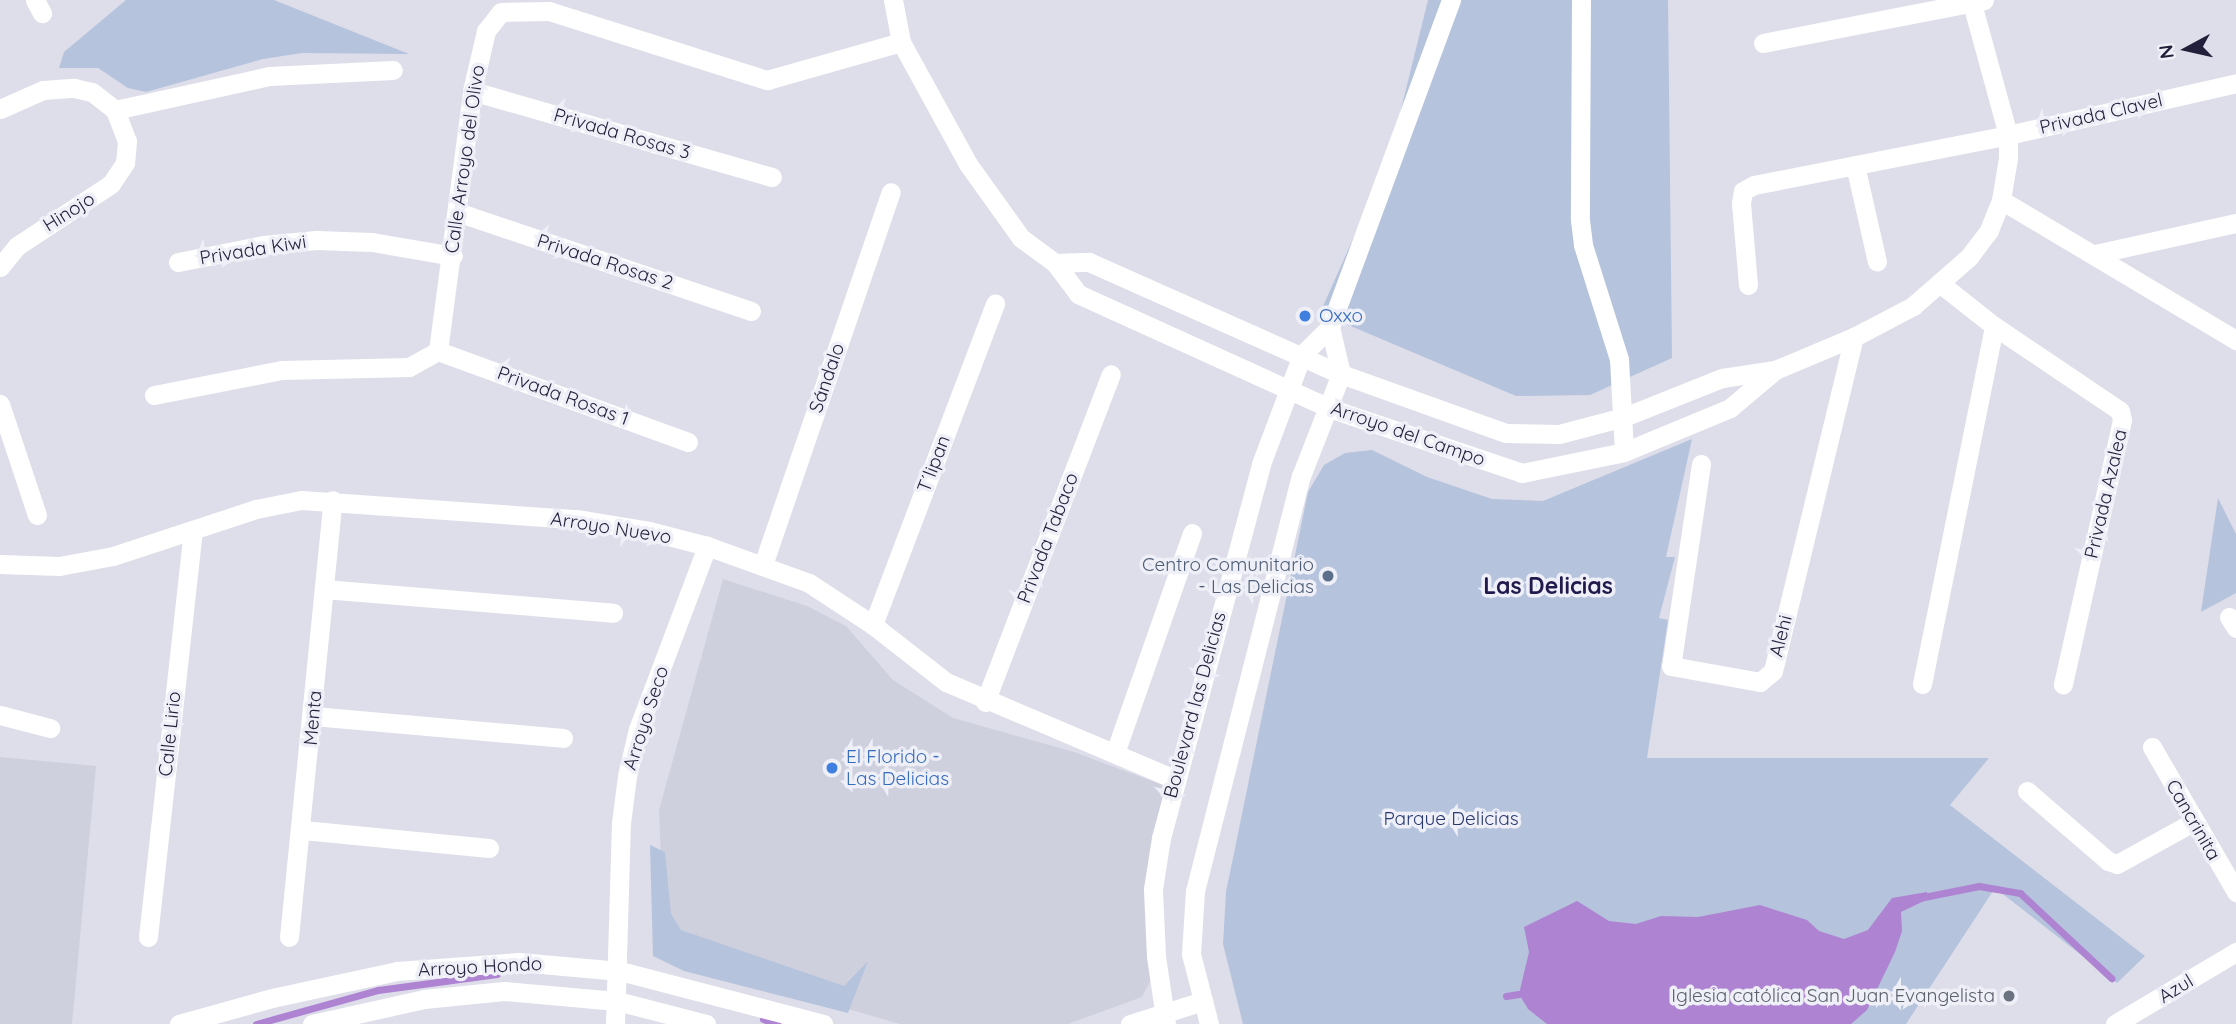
<!DOCTYPE html>
<meta charset="utf-8">
<style>
body{margin:0}
#map{position:relative;width:2236px;height:1024px;overflow:hidden;background:#dedeea;font-family:Quicksand,sans-serif}
div>[style]{position:absolute}
.built>*{inset:0;background:#cfd0de}
.green>*{inset:0;background:#b5c3dd}
.water>*{inset:0;background:#ae83d2}
.stream>*{height:7px;margin:-3.5px;padding:0 3.5px;transform-origin:3.5px;border-radius:3.5px;background:#ae83d2}
.minor>*{height:19px;margin:-9.5px;padding:0 9.5px;transform-origin:9.5px;border-radius:9.5px;background:#fff}
.tertiary>*{height:19px;margin:-9.5px;padding:0 9.5px;transform-origin:9.5px;border-radius:9.5px;background:#fff}
.dots>*{width:19px;height:19px;translate:-50% -50%;box-sizing:border-box;border:4px solid #eeeff7;border-radius:50%}
span{translate:-50% -50%;white-space:nowrap;text-align:center;line-height:1.15;-webkit-text-stroke:7px #eeeff7;paint-order:stroke}
.street-label{font-size:19px;color:#221f3a}
.shop-label{font-size:19px;color:#366cbe}
.left{translate:0 -50%;text-align:left}
.service-label{font-size:19px;color:#4e5e75}
.right{translate:-100% -50%;text-align:right}
.park-label{font-size:19px;color:#283872}
.worship-label{font-size:19px;color:#5b616d}
.quarter-label{font-size:23px;color:#221a4d;font-weight:700}
.north{position:absolute;left:2152px;top:14px;width:70px;height:70px;-webkit-text-stroke:5px #eeeff7;paint-order:stroke;rotate:262deg;font-size:19px;font-weight:700;line-height:28px;text-align:center;color:#221f3a}
.north::after{content:'';display:block;margin:auto;width:24px;height:32px;background:#221f3a;clip-path:polygon(50% 0,100% 100%,50% 72%,0 100%)}
</style>
<div id="map">
<div class="built">
<i style="clip-path:polygon(723px 579px,807px 606px,846px 626px,893px 680px,953px 718px,1074px 752px,1168px 787px,1157px 823px,1160px 962px,1142px 997px,1068px 1024px,900px 1024px,678px 960px,665px 952px,659px 810px)"></i>
<i style="clip-path:polygon(0 757px,96px 766px,72px 1024px,0 1024px)"></i>
</div>
<div class="green">
<i style="clip-path:polygon(126px 0,274px 0,409px 54px,302px 53px,263px 59px,146px 92px,128px 88px,98px 68px,59px 68px,64px 52px)"></i>
<i style="clip-path:polygon(1428px 0,1668px 0,1672px 358px,1590px 395px,1516px 396px,1320px 313px,1389px 158px)"></i>
<i style="clip-path:polygon(1692px 439px,1666px 557px,1675px 557px,1659px 618px,1668px 620px,1647px 758px,1989px 758px,1950px 805px,2145px 956px,2117px 983px,1995px 888px,1906px 1024px,1243px 1024px,1223px 944px,1226px 892px,1308px 492px,1324px 465px,1345px 453px,1372px 450px,1427px 477px,1492px 499px,1543px 501px)"></i>
<i style="clip-path:polygon(2218px 498px,2236px 534px,2236px 593px,2201px 612px)"></i>
<i style="clip-path:polygon(650px 845px,665px 852px,671px 914px,681px 930px,844px 986px,868px 961px,848px 1013px,684px 971px,653px 956px)"></i>
</div>
<div class="water">
<i style="clip-path:polygon(1927px 892px,1928px 899px,1901px 912px,1902px 931px,1895px 952px,1867px 1010px,1851px 1024px,1547px 1024px,1528px 1009px,1519px 994px,1529px 952px,1524px 927px,1577px 901px,1609px 921px,1636px 924px,1661px 916px,1698px 917px,1760px 905px,1807px 920px,1819px 931px,1844px 939px,1868px 930px,1892px 898px)"></i>
</div>
<div class="stream">
<i style="left:1919px;top:898px;width:61px;rotate:-11.3deg"></i>
<i style="left:1979px;top:886px;width:42px;rotate:9.7deg"></i>
<i style="left:2020px;top:893px;width:125px;rotate:43deg"></i>
<i style="left:1506px;top:996px;width:13px;rotate:-9deg"></i>
<i style="left:763px;top:1019px;width:15px;rotate:20deg"></i>
<i style="left:256px;top:1024px;width:127px;rotate:-15.6deg"></i>
<i style="left:378px;top:990px;width:120px;rotate:-7.7deg"></i>
</div>
<div class="minor">
<i style="left:35px;top:0;width:15px;rotate:62deg"></i>
<i style="left:1581px;top:0;width:220px;rotate:90.3deg"></i>
<i style="left:1580px;top:220px;width:25px;rotate:83deg"></i>
<i style="left:1583px;top:245px;width:120px;rotate:72.5deg"></i>
<i style="left:1619px;top:359px;width:93px;rotate:86.9deg"></i>
<i style="left:1763px;top:43px;width:225px;rotate:-11deg"></i>
<i style="left:472px;top:91px;width:312px;rotate:16deg"></i>
<i style="left:0;top:109px;width:47px;rotate:-23.8deg"></i>
<i style="left:43px;top:90px;width:31px;rotate:-4deg"></i>
<i style="left:74px;top:88px;width:18px;rotate:13deg"></i>
<i style="left:92px;top:92px;width:29px;rotate:38deg"></i>
<i style="left:115px;top:110px;width:33px;rotate:69deg"></i>
<i style="left:127px;top:141px;width:22px;rotate:95deg"></i>
<i style="left:125px;top:163px;width:25px;rotate:124deg"></i>
<i style="left:111px;top:184px;width:113px;rotate:146.6deg"></i>
<i style="left:17px;top:246px;width:27px;rotate:129deg"></i>
<i style="left:115px;top:110px;width:158px;rotate:-12.4deg"></i>
<i style="left:269px;top:76px;width:124px;rotate:-2.8deg"></i>
<i style="left:1855px;top:165px;width:99px;rotate:77.2deg"></i>
<i style="left:2001px;top:200px;width:274px;rotate:30.8deg"></i>
<i style="left:460px;top:213px;width:307px;rotate:18.6deg"></i>
<i style="left:2095px;top:254px;width:144px;rotate:-12.4deg"></i>
<i style="left:178px;top:262px;width:88px;rotate:-11.2deg"></i>
<i style="left:264px;top:245px;width:52px;rotate:-5.5deg"></i>
<i style="left:316px;top:240px;width:56px;rotate:2deg"></i>
<i style="left:372px;top:242px;width:82px;rotate:9.8deg"></i>
<i style="left:1748px;top:285px;width:82px;rotate:-94.9deg"></i>
<i style="left:1741px;top:203px;width:12px;rotate:-81deg"></i>
<i style="left:1743px;top:191px;width:13px;rotate:-29deg"></i>
<i style="left:1754px;top:185px;width:259px;rotate:-11.1deg"></i>
<i style="left:2008px;top:135px;width:234px;rotate:-12.8deg"></i>
<i style="left:1942px;top:285px;width:66px;rotate:38.3deg"></i>
<i style="left:1994px;top:326px;width:152px;rotate:34deg"></i>
<i style="left:2120px;top:411px;width:9px;rotate:77deg"></i>
<i style="left:2122px;top:420px;width:271px;rotate:102.6deg"></i>
<i style="left:1330px;top:327px;width:349px;rotate:-69.7deg"></i>
<i style="left:1302px;top:355px;width:40px;rotate:-45deg"></i>
<i style="left:1330px;top:327px;width:48px;rotate:76.8deg"></i>
<i style="left:154px;top:395px;width:130px;rotate:-11.1deg"></i>
<i style="left:282px;top:370px;width:127px;rotate:-1.4deg"></i>
<i style="left:409px;top:367px;width:33px;rotate:-29deg"></i>
<i style="left:438px;top:351px;width:266px;rotate:20deg"></i>
<i style="left:0;top:404px;width:117px;rotate:71.6deg"></i>
<i style="left:1701px;top:464px;width:204px;rotate:98.4deg"></i>
<i style="left:1671px;top:666px;width:90px;rotate:10.2deg"></i>
<i style="left:1760px;top:682px;width:17px;rotate:-40deg"></i>
<i style="left:1773px;top:671px;width:344px;rotate:-76.4deg"></i>
<i style="left:763px;top:565px;width:394px;rotate:-71.1deg"></i>
<i style="left:324px;top:589px;width:290px;rotate:4.7deg"></i>
<i style="left:2229px;top:617px;width:13px;rotate:58deg"></i>
<i style="left:873px;top:625px;width:344px;rotate:-69.2deg"></i>
<i style="left:1922px;top:684px;width:365px;rotate:-78.6deg"></i>
<i style="left:985px;top:702px;width:351px;rotate:-69deg"></i>
<i style="left:0;top:715px;width:52px;rotate:14.6deg"></i>
<i style="left:313px;top:716px;width:251px;rotate:5deg"></i>
<i style="left:2152px;top:747px;width:168px;rotate:59.9deg"></i>
<i style="left:1115px;top:753px;width:233px;rotate:-70.7deg"></i>
<i style="left:2027px;top:791px;width:107px;rotate:40.8deg"></i>
<i style="left:2108px;top:861px;width:9px;rotate:18deg"></i>
<i style="left:2117px;top:864px;width:87px;rotate:-28.9deg"></i>
<i style="left:303px;top:830px;width:187px;rotate:5.5deg"></i>
<i style="left:148px;top:937px;width:408px;rotate:-83.7deg"></i>
<i style="left:289px;top:937px;width:439px;rotate:-84.3deg"></i>
</div>
<div class="tertiary">
<i style="left:893px;top:0;width:43px;rotate:79.2deg"></i>
<i style="left:901px;top:42px;width:139px;rotate:61.2deg"></i>
<i style="left:968px;top:164px;width:91px;rotate:54.4deg"></i>
<i style="left:1021px;top:238px;width:42px;rotate:36.3deg"></i>
<i style="left:1055px;top:263px;width:39px;rotate:53deg"></i>
<i style="left:1078px;top:294px;width:276px;rotate:24.4deg"></i>
<i style="left:1329px;top:408px;width:204px;rotate:18.6deg"></i>
<i style="left:1522px;top:473px;width:104px;rotate:-11.6deg"></i>
<i style="left:1624px;top:452px;width:115px;rotate:-22.5deg"></i>
<i style="left:1730px;top:408px;width:57px;rotate:-40.1deg"></i>
<i style="left:1055px;top:263px;width:34px;rotate:-2deg"></i>
<i style="left:1089px;top:262px;width:276px;rotate:24deg"></i>
<i style="left:1341px;top:374px;width:175px;rotate:19.7deg"></i>
<i style="left:1506px;top:433px;width:53px;rotate:1.1deg"></i>
<i style="left:1559px;top:434px;width:67px;rotate:-14.7deg"></i>
<i style="left:1624px;top:417px;width:105px;rotate:-21.7deg"></i>
<i style="left:1722px;top:378px;width:54px;rotate:-8.6deg"></i>
<i style="left:1775px;top:370px;width:86px;rotate:-22.7deg"></i>
<i style="left:1854px;top:337px;width:67px;rotate:-27.7deg"></i>
<i style="left:1913px;top:306px;width:74px;rotate:-41.2deg"></i>
<i style="left:1969px;top:257px;width:34px;rotate:-53deg"></i>
<i style="left:1989px;top:230px;width:32px;rotate:-68deg"></i>
<i style="left:2001px;top:200px;width:43px;rotate:-80.5deg"></i>
<i style="left:2008px;top:158px;width:23px;rotate:-90deg"></i>
<i style="left:2008px;top:135px;width:140px;rotate:-105.3deg"></i>
<i style="left:438px;top:351px;width:262px;rotate:-82.5deg"></i>
<i style="left:472px;top:91px;width:62px;rotate:-76.9deg"></i>
<i style="left:486px;top:31px;width:24px;rotate:-52deg"></i>
<i style="left:501px;top:12px;width:48px;rotate:-1.2deg"></i>
<i style="left:549px;top:11px;width:229px;rotate:17.6deg"></i>
<i style="left:767px;top:80px;width:139px;rotate:-15.8deg"></i>
<i style="left:0;top:564px;width:59px;rotate:1.9deg"></i>
<i style="left:59px;top:566px;width:55px;rotate:-10.5deg"></i>
<i style="left:113px;top:556px;width:151px;rotate:-18.2deg"></i>
<i style="left:256px;top:509px;width:46px;rotate:-11.3deg"></i>
<i style="left:301px;top:500px;width:276px;rotate:4deg"></i>
<i style="left:576px;top:519px;width:74px;rotate:9.3deg"></i>
<i style="left:649px;top:531px;width:60px;rotate:14.5deg"></i>
<i style="left:707px;top:546px;width:109px;rotate:19.9deg"></i>
<i style="left:809px;top:583px;width:77px;rotate:33.3deg"></i>
<i style="left:873px;top:625px;width:93px;rotate:38deg"></i>
<i style="left:946px;top:682px;width:248px;rotate:23deg"></i>
<i style="left:179px;top:1024px;width:97px;rotate:-15.6deg"></i>
<i style="left:272px;top:998px;width:128px;rotate:-12.2deg"></i>
<i style="left:397px;top:971px;width:122px;rotate:-4.2deg"></i>
<i style="left:519px;top:962px;width:101px;rotate:5.1deg"></i>
<i style="left:620px;top:971px;width:210px;rotate:14.6deg"></i>
<i style="left:312px;top:1024px;width:115px;rotate:-12.6deg"></i>
<i style="left:424px;top:999px;width:80px;rotate:-5.7deg"></i>
<i style="left:504px;top:991px;width:113px;rotate:5.1deg"></i>
<i style="left:617px;top:1001px;width:92px;rotate:14.5deg"></i>
<i style="left:615px;top:1024px;width:201px;rotate:-88.3deg"></i>
<i style="left:621px;top:823px;width:47px;rotate:-82.7deg"></i>
<i style="left:627px;top:776px;width:48px;rotate:-76.8deg"></i>
<i style="left:638px;top:729px;width:196px;rotate:-69.3deg"></i>
<i style="left:1130px;top:1024px;width:77px;rotate:-17.5deg"></i>
<i style="left:1166px;top:1024px;width:69px;rotate:-98.4deg"></i>
<i style="left:1156px;top:956px;width:67px;rotate:-92.6deg"></i>
<i style="left:1153px;top:889px;width:52px;rotate:-81.1deg"></i>
<i style="left:1161px;top:838px;width:387px;rotate:-75deg"></i>
<i style="left:1261px;top:464px;width:116px;rotate:-69.4deg"></i>
<i style="left:1209px;top:1024px;width:72px;rotate:-104.4deg"></i>
<i style="left:1191px;top:954px;width:63px;rotate:-86.4deg"></i>
<i style="left:1195px;top:891px;width:428px;rotate:-75.7deg"></i>
<i style="left:1301px;top:476px;width:110px;rotate:-68.6deg"></i>
<i style="left:2115px;top:1024px;width:141px;rotate:-30.8deg"></i>
</div>
<div class="dots">
<i style="left:1305px;top:316px;background:#3f7fe0"></i>
<i style="left:1328px;top:576px;background:#5c6f8a"></i>
<i style="left:832px;top:768px;background:#3f7fe0"></i>
<i style="left:2009px;top:996px;background:#6b7280"></i>
</div>
<div class="street-label">
<span style="left:2101px;top:114px;rotate:-13deg">Privada Clavel</span>
<span style="left:622px;top:134px;rotate:16deg">Privada Rosas 3</span>
<span style="left:465px;top:159px;rotate:-82deg">Calle Arroyo del Olivo</span>
<span style="left:69px;top:212px;rotate:-32deg">Hinojo</span>
<span style="left:253px;top:250px;rotate:-9deg">Privada Kiwi</span>
<span style="left:605px;top:262px;rotate:18deg">Privada Rosas 2</span>
<span style="left:827px;top:378px;rotate:-71deg">Sándalo</span>
<span style="left:563px;top:396px;rotate:20deg">Privada Rosas 1</span>
<span style="left:1408px;top:434px;rotate:19deg">Arroyo del Campo</span>
<span style="left:934px;top:464px;rotate:-69deg">T´lipan</span>
<span style="left:2106px;top:494px;rotate:-77deg">Privada Azalea</span>
<span style="left:611px;top:528px;rotate:9deg">Arroyo Nuevo</span>
<span style="left:1048px;top:538px;rotate:-69deg">Privada Tabaco</span>
<span style="left:1781px;top:636px;rotate:-76deg">Alehi</span>
<span style="left:1195px;top:705px;rotate:-75deg">Boulevard las Delicias</span>
<span style="left:313px;top:718px;rotate:-85deg">Menta</span>
<span style="left:646px;top:718px;rotate:-72deg">Arroyo Seco</span>
<span style="left:170px;top:734px;rotate:-84deg">Calle Lirio</span>
<span style="left:2193px;top:820px;rotate:60deg">Cancrinita</span>
<span style="left:480px;top:967px;rotate:-3deg">Arroyo Hondo</span>
<span style="left:2176px;top:989px;rotate:-31deg">Azul</span>
</div>
<div class="shop-label">
<span class="left" style="left:1319px;top:316px">Oxxo</span>
<span class="left" style="left:846px;top:768px">El Florido -<br>Las Delicias</span>
</div>
<div class="service-label">
<span class="right" style="left:1314px;top:576px">Centro Comunitario<br>- Las Delicias</span>
</div>
<div class="park-label">
<span style="left:1451px;top:819px">Parque Delicias</span>
</div>
<div class="worship-label">
<span class="right" style="left:1995px;top:996px">Iglesia católica San Juan Evangelista</span>
</div>
<div class="quarter-label">
<span style="left:1548px;top:586px">Las Delicias</span>
</div>
<div class="north">N</div>
</div>
